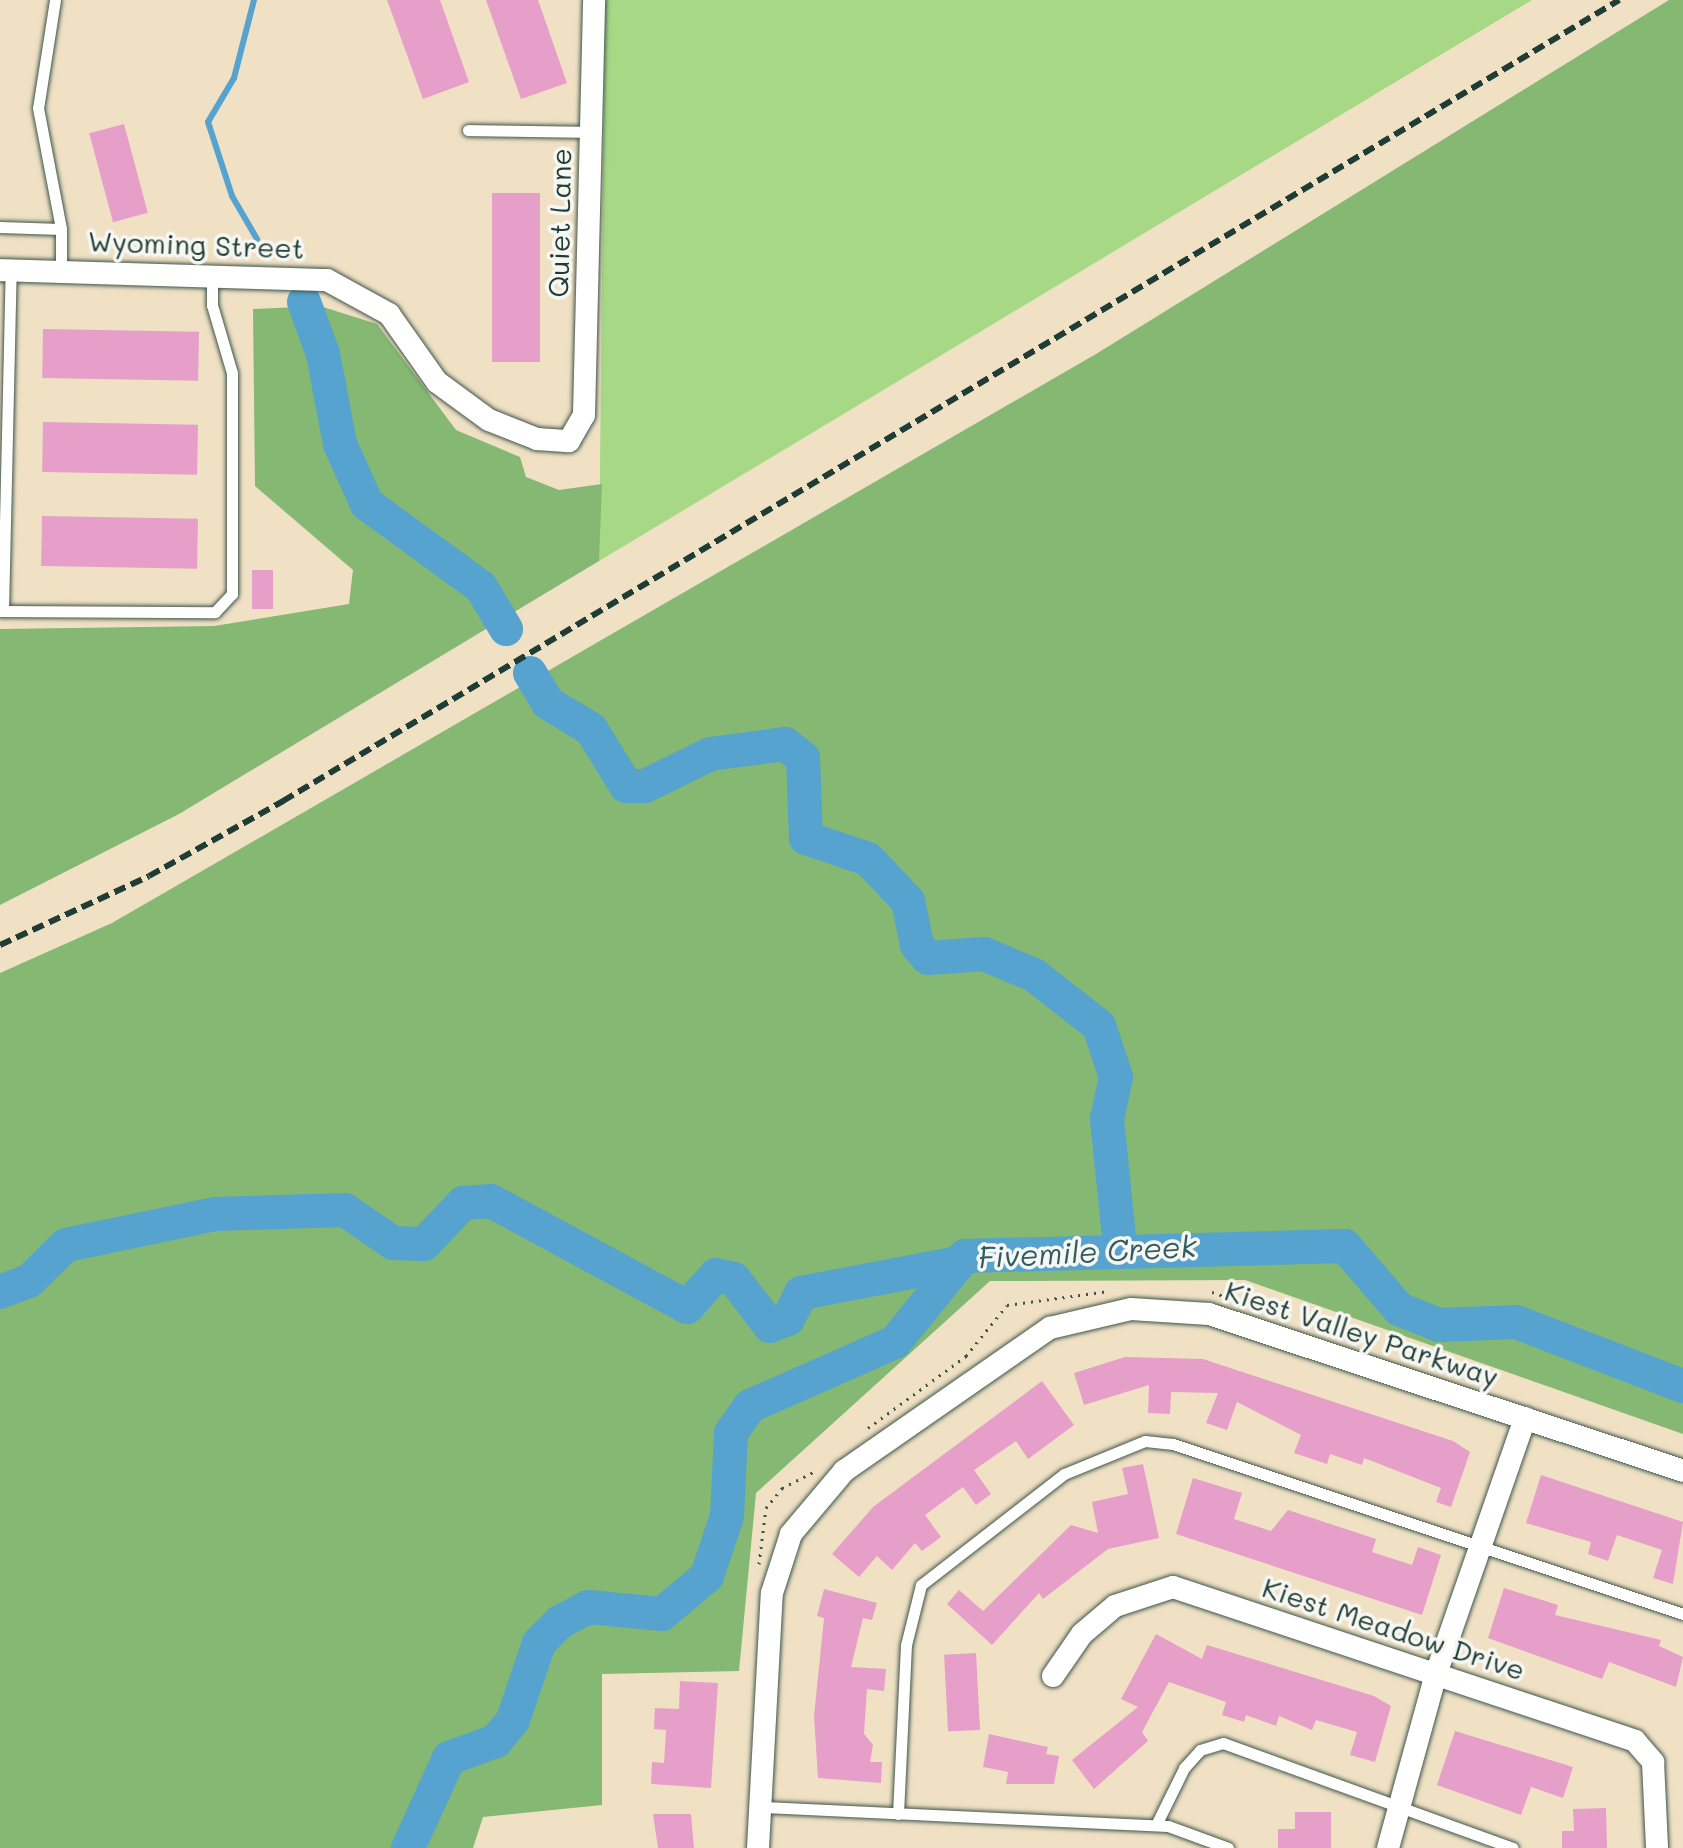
<!DOCTYPE html>
<style>
body{margin:0}
#map{position:relative;width:1683px;height:1848px;overflow:hidden;background:#f0e1c5;font-family:Mali,sans-serif}
div>[style]{position:absolute}
.green>*{inset:0;background:#a6d886}
.forest>*{inset:0;background:#84b873}
.stream>*{height:6px;margin:-3px;padding:0 3px;transform-origin:3px;border-radius:3px;background:#55a3ce}
.river>*{height:34px;margin:-17px;padding:0 17px;transform-origin:17px;border-radius:17px;background:#55a3ce}
.building>*{inset:0;background:#e69fc9;transform-origin:0 0}
.path>*{height:3px;margin-top:-1.5px;transform-origin:0;background:repeating-linear-gradient(90deg,#3e564a 0 2px,transparent 0 8px)}
.roads{filter:drop-shadow(0 0 2px #3e564a) drop-shadow(0 0 2px #3e564a)}
.service>*{height:11px;margin:-5.5px;padding:0 5.5px;transform-origin:5.5px;border-radius:5.5px;background:#fff}
.minor>*{height:22px;margin:-11px;padding:0 11px;transform-origin:11px;border-radius:11px;background:#fff}
.rail>*{height:6px;margin-top:-3px;transform-origin:0;background:repeating-linear-gradient(90deg,#1f3d34 0 12px,transparent 0 18px)}
span{translate:-50% -50%;white-space:nowrap;text-align:center;line-height:1.15;-webkit-text-stroke:7px #f6f6f2;paint-order:stroke}
.street-label{font-size:28px;color:#1f3d34}
.water-label{font-size:30px;color:#2f5c62;font-style:italic}
</style>
<div id="map">
<div class="green">
<i style="clip-path:polygon(605px 0,1532px 0,599px 561px)"></i>
</div>
<div class="forest">
<i style="clip-path:polygon(1669px 0,1683px 0,1683px 1434px,1245px 1280px,990px 1281px,756px 1493px,739px 1671px,602px 1674px,602px 1805px,483px 1817px,473px 1848px,0 1848px,0 973px,112px 923px,1096px 354px)"></i>
<i style="clip-path:polygon(320px 306px,377px 324px,456px 430px,520px 457px,526px 477px,559px 490px,602px 484px,599px 561px,179px 814px,0 905px,0 629px,214px 626px,349px 604px,353px 570px,255px 486px,253px 309px)"></i>
</div>
<div class="stream">
<i style="left:254px;top:0;width:81px;rotate:104.4deg"></i>
<i style="left:234px;top:78px;width:51px;rotate:120.6deg"></i>
<i style="left:208px;top:122px;width:78px;rotate:72deg"></i>
<i style="left:232px;top:196px;width:50px;rotate:59.8deg"></i>
</div>
<div class="river">
<i style="left:304px;top:302px;width:55px;rotate:69.9deg"></i>
<i style="left:323px;top:354px;width:92px;rotate:79.3deg"></i>
<i style="left:340px;top:444px;width:66px;rotate:65.8deg"></i>
<i style="left:367px;top:504px;width:141px;rotate:36.1deg"></i>
<i style="left:481px;top:587px;width:49px;rotate:59.2deg"></i>
<i style="left:530px;top:673px;width:35px;rotate:59deg"></i>
<i style="left:548px;top:703px;width:50px;rotate:31.2deg"></i>
<i style="left:591px;top:729px;width:67px;rotate:58.4deg"></i>
<i style="left:626px;top:786px;width:19px"></i>
<i style="left:645px;top:786px;width:72px;rotate:-26.2deg"></i>
<i style="left:710px;top:754px;width:76px;rotate:-7.6deg"></i>
<i style="left:785px;top:744px;width:23px;rotate:38deg"></i>
<i style="left:803px;top:758px;width:80px;rotate:87.9deg"></i>
<i style="left:806px;top:838px;width:65px;rotate:18.7deg"></i>
<i style="left:868px;top:859px;width:58px;rotate:46.4deg"></i>
<i style="left:908px;top:901px;width:45px;rotate:78.4deg"></i>
<i style="left:917px;top:945px;width:17px;rotate:50deg"></i>
<i style="left:928px;top:958px;width:56px;rotate:-4.1deg"></i>
<i style="left:984px;top:954px;width:54px;rotate:22.8deg"></i>
<i style="left:1034px;top:975px;width:83px;rotate:38.1deg"></i>
<i style="left:1099px;top:1026px;width:54px;rotate:71.6deg"></i>
<i style="left:1116px;top:1077px;width:43px;rotate:102.1deg"></i>
<i style="left:1107px;top:1119px;width:130px;rotate:84.2deg"></i>
<i style="left:0;top:1292px;width:31px;rotate:-21deg"></i>
<i style="left:29px;top:1281px;width:52px;rotate:-44.2deg"></i>
<i style="left:66px;top:1245px;width:153px;rotate:-11.7deg"></i>
<i style="left:216px;top:1214px;width:129px;rotate:-1.8deg"></i>
<i style="left:345px;top:1210px;width:58px;rotate:34.5deg"></i>
<i style="left:393px;top:1243px;width:31px;rotate:2deg"></i>
<i style="left:424px;top:1244px;width:57px;rotate:-46.4deg"></i>
<i style="left:463px;top:1203px;width:28px;rotate:-4deg"></i>
<i style="left:491px;top:1201px;width:223px;rotate:28.4deg"></i>
<i style="left:687px;top:1307px;width:43px;rotate:-47.8deg"></i>
<i style="left:716px;top:1275px;width:18px;rotate:13deg"></i>
<i style="left:734px;top:1279px;width:59px;rotate:52.5deg"></i>
<i style="left:770px;top:1326px;width:19px;rotate:-21deg"></i>
<i style="left:788px;top:1319px;width:29px;rotate:-63deg"></i>
<i style="left:801px;top:1293px;width:155px;rotate:-10.8deg"></i>
<i style="left:408px;top:1848px;width:99px;rotate:-65.5deg"></i>
<i style="left:449px;top:1758px;width:50px;rotate:-19.9deg"></i>
<i style="left:496px;top:1741px;width:27px;rotate:-51deg"></i>
<i style="left:513px;top:1720px;width:81px;rotate:-71.3deg"></i>
<i style="left:539px;top:1643px;width:30px;rotate:-45deg"></i>
<i style="left:560px;top:1622px;width:32px;rotate:-28deg"></i>
<i style="left:588px;top:1607px;width:74px;rotate:5.4deg"></i>
<i style="left:662px;top:1614px;width:59px;rotate:-40.2deg"></i>
<i style="left:707px;top:1576px;width:63px;rotate:-71.6deg"></i>
<i style="left:727px;top:1516px;width:83px;rotate:-87.2deg"></i>
<i style="left:731px;top:1433px;width:33px;rotate:-55deg"></i>
<i style="left:750px;top:1406px;width:158px;rotate:-23.8deg"></i>
<i style="left:895px;top:1342px;width:111px;rotate:-50.9deg"></i>
<i style="left:965px;top:1256px;width:380px;rotate:-1.5deg"></i>
<i style="left:1345px;top:1246px;width:83px;rotate:49.4deg"></i>
<i style="left:1399px;top:1309px;width:43px;rotate:21.8deg"></i>
<i style="left:1439px;top:1325px;width:77px;rotate:-2.2deg"></i>
<i style="left:1516px;top:1322px;width:179px;rotate:21deg"></i>
</div>
<div class="building">
<i style="clip-path:polygon(387px 0,440px 0,469px 82px,423px 99px)"></i>
<i style="clip-path:polygon(486px 0,538px 0,567px 83px,521px 99px)"></i>
<i style="left:124px;top:124px;width:92px;height:36px;rotate:75deg"></i>
<i style="left:492px;top:193px;width:48px;height:169px"></i>
<i style="left:43px;top:329px;width:156px;height:49px;rotate:1deg"></i>
<i style="left:43px;top:422px;width:155px;height:50px;rotate:1deg"></i>
<i style="left:42px;top:516px;width:156px;height:50px;rotate:1deg"></i>
<i style="left:252px;top:570px;width:21px;height:39px"></i>
<i style="clip-path:polygon(1125px 1357px,1203px 1359px,1453px 1441px,1470px 1452px,1451px 1507px,1436px 1502px,1441px 1488px,1364px 1458px,1362px 1465px,1330px 1454px,1327px 1464px,1294px 1453px,1301px 1435px,1237px 1402px,1227px 1430px,1206px 1423px,1218px 1393px,1171px 1392px,1170px 1414px,1148px 1413px,1149px 1385px,1084px 1405px,1074px 1373px)"></i>
<i style="clip-path:polygon(1042px 1381px,1074px 1425px,1028px 1459px,1016px 1441px,974px 1470px,991px 1494px,976px 1505px,963px 1487px,925px 1515px,941px 1537px,922px 1551px,915px 1543px,892px 1570px,877px 1556px,859px 1577px,832px 1554px,873px 1507px)"></i>
<i style="clip-path:polygon(1143px 1464px,1159px 1538px,1108px 1549px,1043px 1599px,1039px 1593px,992px 1645px,947px 1604px,959px 1590px,983px 1611px,1071px 1525px,1098px 1533px,1092px 1502px,1128px 1494px,1122px 1468px)"></i>
<i style="clip-path:polygon(1541px 1475px,1683px 1522px,1673px 1584px,1653px 1578px,1662px 1550px,1617px 1535px,1608px 1561px,1588px 1554px,1591px 1542px,1526px 1523px)"></i>
<i style="clip-path:polygon(1193px 1478px,1242px 1493px,1234px 1519px,1271px 1531px,1288px 1510px,1376px 1539px,1372px 1552px,1412px 1565px,1418px 1547px,1441px 1555px,1422px 1615px,1176px 1534px)"></i>
<i style="clip-path:polygon(1504px 1588px,1558px 1605px,1555px 1615px,1661px 1640px,1659px 1646px,1683px 1657px,1676px 1687px,1609px 1662px,1602px 1679px,1488px 1638px)"></i>
<i style="clip-path:polygon(824px 1589px,877px 1603px,872px 1620px,863px 1618px,851px 1667px,886px 1669px,884px 1691px,867px 1689px,864px 1734px,873px 1745px,870px 1762px,882px 1762px,881px 1783px,818px 1778px,814px 1716px,824px 1618px,817px 1616px)"></i>
<i style="clip-path:polygon(1156px 1634px,1202px 1659px,1207px 1645px,1374px 1696px,1391px 1706px,1375px 1762px,1350px 1755px,1357px 1732px,1316px 1720px,1312px 1730px,1279px 1716px,1276px 1726px,1246px 1715px,1244px 1722px,1222px 1715px,1226px 1702px,1169px 1682px,1142px 1732px,1148px 1741px,1094px 1789px,1072px 1760px,1138px 1707px,1121px 1699px)"></i>
<i style="left:976px;top:1653px;width:77px;height:32px;rotate:87deg"></i>
<i style="clip-path:polygon(680px 1681px,718px 1683px,711px 1788px,651px 1784px,652px 1762px,664px 1763px,666px 1730px,654px 1729px,655px 1708px,679px 1709px)"></i>
<i style="clip-path:polygon(1455px 1731px,1573px 1767px,1563px 1798px,1531px 1787px,1521px 1815px,1437px 1785px)"></i>
<i style="clip-path:polygon(989px 1734px,1048px 1747px,1046px 1754px,1059px 1756px,1054px 1784px,1006px 1784px,1008px 1772px,983px 1767px)"></i>
<i style="clip-path:polygon(1606px 1808px,1607px 1848px,1562px 1848px,1562px 1831px,1574px 1831px,1573px 1809px)"></i>
<i style="clip-path:polygon(1295px 1812px,1331px 1812px,1331px 1848px,1278px 1848px,1278px 1829px,1295px 1829px)"></i>
<i style="clip-path:polygon(653px 1814px,691px 1814px,694px 1848px,658px 1848px)"></i>
</div>
<div class="path">
<i style="left:1212px;top:1292px;width:43px;rotate:18.9deg"></i>
<i style="left:868px;top:1428px;width:122px;rotate:-36.3deg"></i>
<i style="left:966px;top:1356px;width:65px;rotate:-51.2deg"></i>
<i style="left:1007px;top:1305px;width:103px;rotate:-7.8deg"></i>
<i style="left:759px;top:1564px;width:56px;rotate:-82.9deg"></i>
<i style="left:766px;top:1508px;width:26px;rotate:-51deg"></i>
<i style="left:782px;top:1488px;width:38px;rotate:-27deg"></i>
</div>
<div class="roads">
<div class="service">
<i style="left:55px;top:0;width:109px;rotate:98.9deg"></i>
<i style="left:38px;top:108px;width:123px;rotate:79.2deg"></i>
<i style="left:468px;top:130px;width:123px;rotate:0.9deg"></i>
<i style="left:0;top:227px;width:61px;rotate:1.9deg"></i>
<i style="left:61px;top:229px;width:41px;rotate:90deg"></i>
<i style="left:0;top:611px;width:215px;rotate:0.3deg"></i>
<i style="left:215px;top:612px;width:25px;rotate:-47deg"></i>
<i style="left:232px;top:594px;width:221px;rotate:-90deg"></i>
<i style="left:232px;top:373px;width:71px;rotate:-106.4deg"></i>
<i style="left:212px;top:305px;width:30px;rotate:-90deg"></i>
<i style="left:3px;top:611px;width:341px;rotate:-88.7deg"></i>
<i style="left:764px;top:1807px;width:404px;rotate:2.7deg"></i>
<i style="left:1168px;top:1826px;width:64px;rotate:20.1deg"></i>
<i style="left:898px;top:1814px;width:169px;rotate:-87.3deg"></i>
<i style="left:906px;top:1645px;width:62px;rotate:-76deg"></i>
<i style="left:921px;top:1585px;width:181px;rotate:-37.8deg"></i>
<i style="left:1064px;top:1474px;width:87px;rotate:-22.2deg"></i>
<i style="left:1145px;top:1441px;width:28px;rotate:6deg"></i>
<i style="left:1173px;top:1444px;width:538px;rotate:18.43deg"></i>
<i style="left:1156px;top:1825px;width:64px;rotate:-63.8deg"></i>
<i style="left:1184px;top:1768px;width:24px;rotate:-48deg"></i>
<i style="left:1200px;top:1750px;width:24px;rotate:-17deg"></i>
<i style="left:1223px;top:1743px;width:308px;rotate:19.9deg"></i>
</div>
<div class="minor">
<i style="left:0;top:270px;width:327px;rotate:1.8deg"></i>
<i style="left:327px;top:280px;width:71px;rotate:28.7deg"></i>
<i style="left:389px;top:314px;width:83px;rotate:54.8deg"></i>
<i style="left:437px;top:382px;width:64px;rotate:36.2deg"></i>
<i style="left:489px;top:420px;width:52px;rotate:21.6deg"></i>
<i style="left:537px;top:439px;width:32px;rotate:4deg"></i>
<i style="left:569px;top:441px;width:30px;rotate:-60deg"></i>
<i style="left:584px;top:415px;width:415px;rotate:-88.6deg"></i>
<i style="left:1053px;top:1676px;width:51px;rotate:-55.4deg"></i>
<i style="left:1082px;top:1634px;width:43px;rotate:-40.3deg"></i>
<i style="left:1115px;top:1606px;width:61px;rotate:-18.1deg"></i>
<i style="left:1173px;top:1587px;width:487px;rotate:18.4deg"></i>
<i style="left:1635px;top:1741px;width:28px;rotate:49deg"></i>
<i style="left:1653px;top:1762px;width:86px;rotate:87.3deg"></i>
<i style="left:758px;top:1848px;width:255px;rotate:-86.9deg"></i>
<i style="left:772px;top:1593px;width:62px;rotate:-72.1deg"></i>
<i style="left:791px;top:1534px;width:82px;rotate:-49.9deg"></i>
<i style="left:844px;top:1471px;width:251px;rotate:-34.8deg"></i>
<i style="left:1050px;top:1328px;width:83px;rotate:-13.2deg"></i>
<i style="left:1131px;top:1309px;width:78px;rotate:3.7deg"></i>
<i style="left:1209px;top:1314px;width:499px;rotate:18.3deg"></i>
<i style="left:1388px;top:1848px;width:180px;rotate:-74.6deg"></i>
<i style="left:1436px;top:1674px;width:271px;rotate:-70.8deg"></i>
</div>
</div>
<div class="rail">
<i style="left:0;top:945px;width:164px;rotate:-24.8deg"></i>
<i style="left:149px;top:876px;width:154px;rotate:-29.2deg"></i>
<i style="left:283px;top:801px;width:1558px;rotate:-30.94deg"></i>
</div>
<div class="street-label">
<span style="left:559px;top:223px;rotate:-89deg">Quiet Lane</span>
<span style="left:196px;top:244px;rotate:2deg">Wyoming Street</span>
<span style="left:1362px;top:1333px;rotate:18deg">Kiest Valley Parkway</span>
<span style="left:1394px;top:1628px;rotate:18deg">Kiest Meadow Drive</span>
</div>
<div class="water-label">
<span style="left:1087px;top:1251px;rotate:-3deg">Fivemile Creek</span>
</div>
</div>
